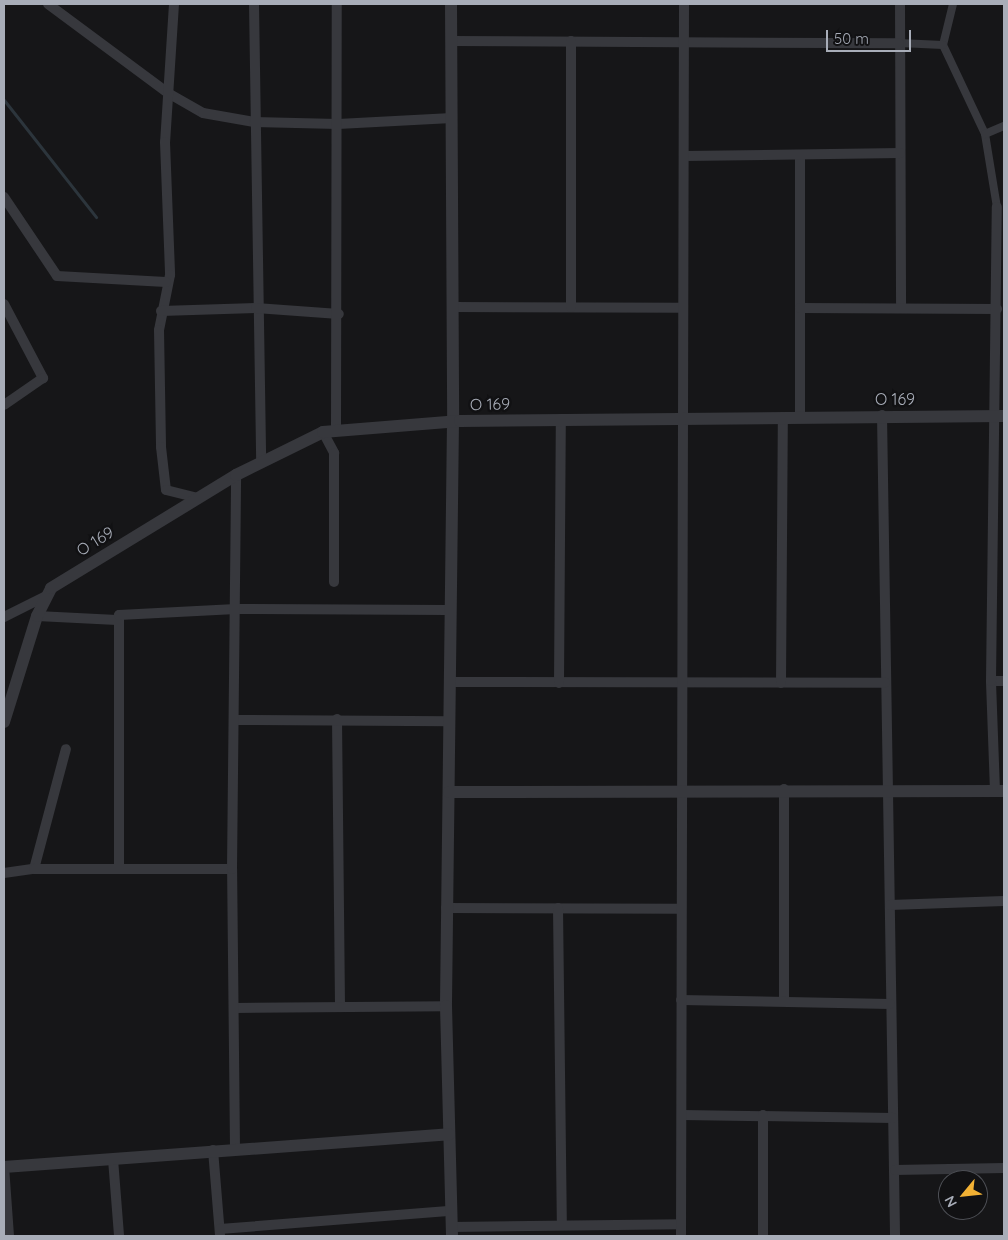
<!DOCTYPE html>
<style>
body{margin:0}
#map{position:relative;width:1008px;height:1240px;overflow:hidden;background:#161618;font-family:Quicksand,sans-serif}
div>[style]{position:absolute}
.stream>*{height:3px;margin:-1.5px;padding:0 1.5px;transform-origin:1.5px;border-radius:1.5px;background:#2c353c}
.pedestrian>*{height:8px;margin:-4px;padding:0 4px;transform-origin:4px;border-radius:4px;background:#37383d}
.minor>*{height:10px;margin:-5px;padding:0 5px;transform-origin:5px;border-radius:5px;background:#37383d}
.tertiary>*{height:12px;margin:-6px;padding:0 6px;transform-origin:6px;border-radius:6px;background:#37383d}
span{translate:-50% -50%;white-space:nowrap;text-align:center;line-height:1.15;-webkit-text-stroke:5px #111113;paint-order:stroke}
.street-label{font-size:16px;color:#a8adb8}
.frame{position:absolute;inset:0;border:5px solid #a8adb8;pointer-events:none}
.north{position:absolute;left:938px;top:1170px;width:50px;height:50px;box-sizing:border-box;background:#111113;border:1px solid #4d4f55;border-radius:50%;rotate:242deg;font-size:14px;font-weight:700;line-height:20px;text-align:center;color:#a8adb8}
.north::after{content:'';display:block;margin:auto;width:18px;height:22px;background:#f2b134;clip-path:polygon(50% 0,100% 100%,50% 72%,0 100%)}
.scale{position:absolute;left:826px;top:30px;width:85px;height:22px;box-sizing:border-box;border:2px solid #a8adb8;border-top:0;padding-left:6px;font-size:15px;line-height:18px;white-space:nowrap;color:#a8adb8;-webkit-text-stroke:4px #111113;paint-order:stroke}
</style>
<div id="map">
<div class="stream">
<i style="left:4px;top:100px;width:149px;rotate:51.8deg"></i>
</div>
<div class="pedestrian">
<i style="left:953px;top:4px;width:42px;rotate:103.7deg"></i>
<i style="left:943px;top:45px;width:98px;rotate:64.7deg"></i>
<i style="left:985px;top:134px;width:74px;rotate:80.7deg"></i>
<i style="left:899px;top:43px;width:44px;rotate:2.6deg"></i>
<i style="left:985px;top:134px;width:21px;rotate:-23deg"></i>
</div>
<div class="minor">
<i style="left:48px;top:4px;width:149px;rotate:36.6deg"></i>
<i style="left:168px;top:93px;width:40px;rotate:29.7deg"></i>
<i style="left:203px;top:113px;width:52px;rotate:10deg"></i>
<i style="left:254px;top:122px;width:84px;rotate:1.4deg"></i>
<i style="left:338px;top:124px;width:114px;rotate:-3deg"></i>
<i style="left:174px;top:4px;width:138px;rotate:93.7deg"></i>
<i style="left:165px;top:142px;width:133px;rotate:87.8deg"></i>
<i style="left:170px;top:275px;width:56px;rotate:101.3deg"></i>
<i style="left:159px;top:330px;width:117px;rotate:89deg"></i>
<i style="left:161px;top:447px;width:43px;rotate:83.4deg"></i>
<i style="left:166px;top:490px;width:32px;rotate:14deg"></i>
<i style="left:254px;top:4px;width:458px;rotate:89.1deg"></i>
<i style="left:900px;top:4px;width:304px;rotate:89.8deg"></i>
<i style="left:451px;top:41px;width:448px;rotate:0.3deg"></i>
<i style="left:800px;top:155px;width:261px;rotate:90deg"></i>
<i style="left:685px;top:156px;width:215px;rotate:-0.8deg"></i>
<i style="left:4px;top:197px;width:95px;rotate:56.1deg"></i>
<i style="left:57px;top:276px;width:109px;rotate:3.2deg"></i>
<i style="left:4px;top:304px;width:84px;rotate:62.2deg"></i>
<i style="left:43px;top:378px;width:47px;rotate:145.3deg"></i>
<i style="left:453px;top:307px;width:230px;rotate:0.2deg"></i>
<i style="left:571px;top:307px;width:266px;rotate:-90deg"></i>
<i style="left:800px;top:308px;width:197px;rotate:0.3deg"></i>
<i style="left:161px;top:311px;width:95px;rotate:-1.8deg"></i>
<i style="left:256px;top:308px;width:83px;rotate:4.1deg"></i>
<i style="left:882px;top:415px;width:821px;rotate:89.09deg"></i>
<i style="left:336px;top:429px;width:425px;rotate:-89.9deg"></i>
<i style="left:323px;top:432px;width:24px;rotate:62deg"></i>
<i style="left:334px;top:453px;width:129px;rotate:90deg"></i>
<i style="left:37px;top:616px;width:80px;rotate:2.9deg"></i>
<i style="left:4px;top:617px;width:45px;rotate:-26.6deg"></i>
<i style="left:991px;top:681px;width:13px"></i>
<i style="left:449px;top:682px;width:436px;rotate:0.1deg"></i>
<i style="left:559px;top:683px;width:264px;rotate:-89.6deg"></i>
<i style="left:781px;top:683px;width:266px;rotate:-89.6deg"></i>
<i style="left:337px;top:719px;width:288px;rotate:89.4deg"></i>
<i style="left:234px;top:720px;width:215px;rotate:0.3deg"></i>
<i style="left:784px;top:789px;width:211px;rotate:90deg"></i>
<i style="left:995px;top:791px;width:110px;rotate:-92.1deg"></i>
<i style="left:991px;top:681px;width:474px;rotate:-89.3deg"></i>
<i style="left:119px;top:868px;width:253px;rotate:-90deg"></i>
<i style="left:119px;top:615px;width:117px;rotate:-2.9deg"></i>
<i style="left:236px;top:609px;width:212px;rotate:0.3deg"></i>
<i style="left:34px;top:869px;width:124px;rotate:-75.1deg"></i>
<i style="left:4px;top:873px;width:30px;rotate:-8deg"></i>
<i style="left:34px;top:869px;width:198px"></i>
<i style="left:890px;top:905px;width:114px;rotate:-2deg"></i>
<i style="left:446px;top:908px;width:233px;rotate:0.2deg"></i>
<i style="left:558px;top:908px;width:317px;rotate:89.3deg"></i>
<i style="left:681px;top:1000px;width:209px;rotate:1.1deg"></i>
<i style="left:235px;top:1008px;width:211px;rotate:-0.5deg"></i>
<i style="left:682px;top:1115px;width:211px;rotate:0.8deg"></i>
<i style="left:763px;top:1115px;width:121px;rotate:90deg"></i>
<i style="left:235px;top:1148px;width:279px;rotate:-90.6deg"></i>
<i style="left:232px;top:869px;width:394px;rotate:-89.4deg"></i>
<i style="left:213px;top:1150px;width:85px;rotate:85.3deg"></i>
<i style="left:113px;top:1159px;width:77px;rotate:85.5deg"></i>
<i style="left:4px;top:1166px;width:70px;rotate:85.9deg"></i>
<i style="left:895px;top:1170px;width:109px;rotate:-1.1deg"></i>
<i style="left:451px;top:1227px;width:230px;rotate:-0.7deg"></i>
<i style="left:220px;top:1229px;width:232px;rotate:-4.5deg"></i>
<i style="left:681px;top:1236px;width:1232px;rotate:-89.86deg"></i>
</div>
<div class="tertiary">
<i style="left:451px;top:4px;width:417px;rotate:89.7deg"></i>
<i style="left:453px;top:421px;width:585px;rotate:90.69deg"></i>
<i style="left:446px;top:1006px;width:230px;rotate:88.5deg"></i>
<i style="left:4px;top:722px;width:111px;rotate:-72.7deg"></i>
<i style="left:37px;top:616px;width:31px;rotate:-63deg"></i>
<i style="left:51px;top:588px;width:217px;rotate:-31.4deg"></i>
<i style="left:236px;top:475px;width:97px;rotate:-26.3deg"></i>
<i style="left:323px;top:432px;width:137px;rotate:-4.6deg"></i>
<i style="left:460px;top:421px;width:544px;rotate:-0.53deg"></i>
<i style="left:449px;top:792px;width:555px;rotate:-0.1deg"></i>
<i style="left:4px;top:1167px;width:446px;rotate:-4.2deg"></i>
</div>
<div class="street-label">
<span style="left:895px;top:399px">O 169</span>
<span style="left:490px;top:404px;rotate:-1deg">O 169</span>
<span style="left:95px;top:541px;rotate:-32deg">O 169</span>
</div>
<div class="frame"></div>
<div class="north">N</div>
<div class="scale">50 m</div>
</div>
